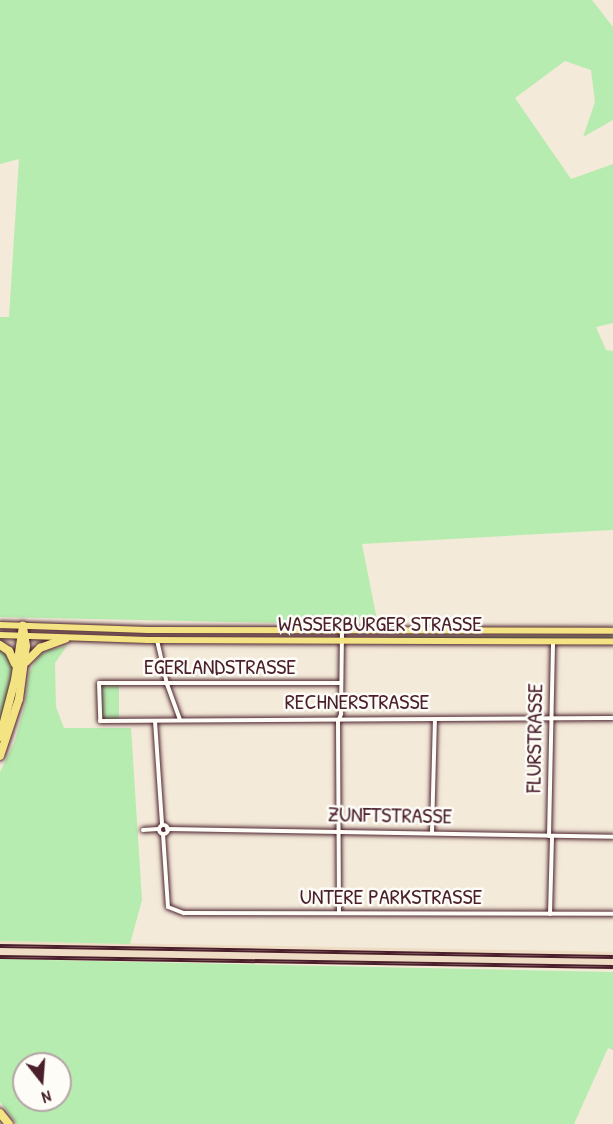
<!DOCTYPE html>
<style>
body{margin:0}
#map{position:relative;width:613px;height:1124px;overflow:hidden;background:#f4ead9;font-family:"Patrick Hand",sans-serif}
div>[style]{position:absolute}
.built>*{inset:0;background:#eeddc4;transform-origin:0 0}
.green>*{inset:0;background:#b6ecaf;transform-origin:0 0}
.roads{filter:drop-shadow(0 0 2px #4a1f2b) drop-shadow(0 0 2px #4a1f2b)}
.street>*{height:4px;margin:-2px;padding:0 2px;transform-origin:2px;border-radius:2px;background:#fdfcf7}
.street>.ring{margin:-2px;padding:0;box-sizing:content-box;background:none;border:4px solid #fdfcf7;border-radius:50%}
.primary>*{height:6px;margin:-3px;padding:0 3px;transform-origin:3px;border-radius:3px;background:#f4e382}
.highway>*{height:8px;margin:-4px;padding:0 4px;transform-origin:4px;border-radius:4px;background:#f4e382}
.rail>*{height:4px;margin-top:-2px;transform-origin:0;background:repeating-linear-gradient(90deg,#fdfcf7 0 4.5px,#4a1f2b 0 9px);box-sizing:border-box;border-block:2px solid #4a1f2b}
span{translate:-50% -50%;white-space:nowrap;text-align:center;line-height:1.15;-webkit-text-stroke:5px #fdfcf7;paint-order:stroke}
.street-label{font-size:22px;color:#4a1f2b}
.north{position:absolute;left:12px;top:1052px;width:60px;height:60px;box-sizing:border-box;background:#fdfcf7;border:2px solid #b5a4a5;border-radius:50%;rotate:163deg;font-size:16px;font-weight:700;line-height:24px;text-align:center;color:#4a1f2b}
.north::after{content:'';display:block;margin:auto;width:21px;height:27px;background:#4a1f2b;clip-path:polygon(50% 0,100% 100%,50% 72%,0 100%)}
</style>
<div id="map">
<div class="built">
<i style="left:0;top:941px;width:613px;height:18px;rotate:1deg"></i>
</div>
<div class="green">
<i style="clip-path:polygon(0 0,592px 0,613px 27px,613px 120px,583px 137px,595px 102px,591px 70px,565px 61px,515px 98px,571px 179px,613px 164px,613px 323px,596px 327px,606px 350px,613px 351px,613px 530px,362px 544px,377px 620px,323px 619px,285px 623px,0 617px,0 317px,9px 317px,19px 159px,0 164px)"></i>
<i style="clip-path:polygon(613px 635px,613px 639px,358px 639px,406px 636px)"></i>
<i style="clip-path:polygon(67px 646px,55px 663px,56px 707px,64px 728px,131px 728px,142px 900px,130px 944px,0 941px,0 772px,14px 743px,25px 704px,29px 672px,39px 656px,49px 650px)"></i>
<i style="clip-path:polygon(0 647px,7px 653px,13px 666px,8px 698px,0 722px)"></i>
<i style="left:119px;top:684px;width:36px;height:17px;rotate:90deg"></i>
<i style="clip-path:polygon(evenodd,0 959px,613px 972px,613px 1050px,608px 1048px,574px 1124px,17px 1124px,0 1102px,0 959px,24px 1064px,60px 1064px,60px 1100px,24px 1100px,24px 1064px)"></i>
</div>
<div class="roads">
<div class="street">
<i style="left:157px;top:640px;width:45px;rotate:77.2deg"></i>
<i style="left:167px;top:684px;width:38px;rotate:70deg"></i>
<i style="left:341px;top:683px;width:242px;rotate:180deg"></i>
<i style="left:99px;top:683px;width:38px;rotate:88deg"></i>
<i style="left:100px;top:721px;width:513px;rotate:-0.34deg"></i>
<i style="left:155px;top:721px;width:104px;rotate:86.1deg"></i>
<i class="ring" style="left:158.5px;top:824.5px;width:5px;height:5px"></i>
<i style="left:167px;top:829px;width:446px;rotate:1deg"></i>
<i style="left:143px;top:830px;width:15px;rotate:-4deg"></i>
<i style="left:432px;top:832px;width:113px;rotate:-88.5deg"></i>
<i style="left:163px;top:834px;width:73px;rotate:86.1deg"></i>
<i style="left:168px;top:907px;width:17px;rotate:21deg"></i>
<i style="left:184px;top:913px;width:429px;rotate:0.1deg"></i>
<i style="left:549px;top:836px;width:194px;rotate:-88.8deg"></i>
<i style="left:339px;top:913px;width:191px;rotate:-90.3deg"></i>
<i style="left:338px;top:722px;width:9px;rotate:-69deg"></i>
<i style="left:341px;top:714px;width:82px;rotate:-89.3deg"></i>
<i style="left:550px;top:914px;width:78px;rotate:-88.5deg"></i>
</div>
<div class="primary">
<i style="left:0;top:625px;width:148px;rotate:1.9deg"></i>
<i style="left:148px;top:630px;width:465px;rotate:0.1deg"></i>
<i style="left:0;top:635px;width:148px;rotate:1.9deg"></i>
<i style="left:148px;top:640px;width:465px;rotate:0.2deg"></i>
</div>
<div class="highway">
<i style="left:0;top:645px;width:11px;rotate:34deg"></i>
<i style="left:9px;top:651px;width:14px;rotate:65deg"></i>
<i style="left:26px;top:662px;width:20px;rotate:-45deg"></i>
<i style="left:40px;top:648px;width:27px;rotate:-20deg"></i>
<i style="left:0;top:737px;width:59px;rotate:-75.3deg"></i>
<i style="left:15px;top:680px;width:55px;rotate:-81.6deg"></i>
<i style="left:0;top:756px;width:60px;rotate:-71.6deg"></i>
<i style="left:19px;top:699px;width:53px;rotate:-82.5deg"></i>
<i style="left:26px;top:646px;width:20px;rotate:-99deg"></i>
<i style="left:0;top:1113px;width:14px;rotate:51deg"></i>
</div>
</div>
<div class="rail">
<i style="left:0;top:946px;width:613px;rotate:1.03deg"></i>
<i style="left:0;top:957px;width:613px;rotate:0.93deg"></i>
</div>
<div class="street-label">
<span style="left:380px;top:624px">WASSERBURGER STRASSE</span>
<span style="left:220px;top:667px">EGERLANDSTRASSE</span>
<span style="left:357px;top:702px">RECHNERSTRASSE</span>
<span style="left:534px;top:738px;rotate:-89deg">FLURSTRASSE</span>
<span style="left:390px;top:815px;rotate:1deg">ZUNFTSTRASSE</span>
<span style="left:391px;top:897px">UNTERE PARKSTRASSE</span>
</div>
<div class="north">N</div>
</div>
